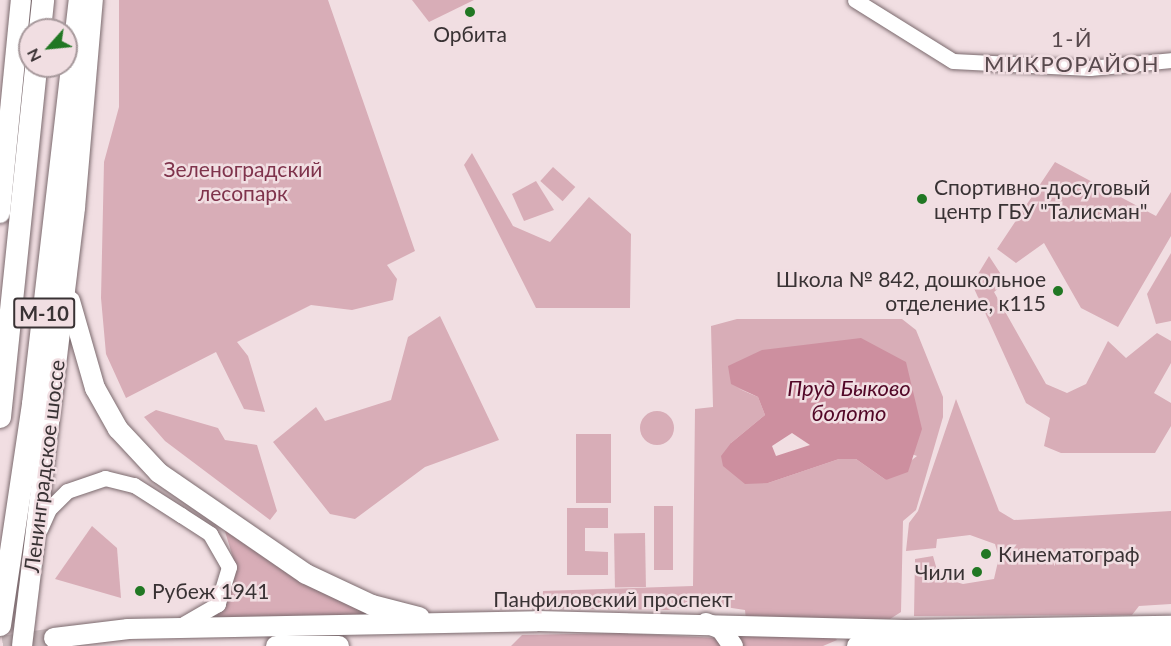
<!DOCTYPE html>
<meta charset="utf-8">
<style>
body{margin:0}
#map{position:relative;width:1171px;height:646px;overflow:hidden;background:#f1dee2;font-family:Lato,sans-serif}
div>[style]{position:absolute}
.green>*{inset:0;background:#d8adb7;transform-origin:0 0}
.round{border-radius:50%}
.water>*{inset:0;background:#cd8f9f}
.major-tunnel>*{height:20px;margin-top:-10px;transform-origin:0;background:repeating-linear-gradient(90deg,#ccbcbf 0 20px,transparent 0 30px)}
.roads{filter:drop-shadow(0 0 2px #7b6a6e) drop-shadow(0 0 2px #7b6a6e)}
.minor>*{height:15px;margin:-7.5px;padding:0 7.5px;transform-origin:7.5px;border-radius:7.5px;background:#fff}
.major>*{height:20px;margin:-10px;padding:0 10px;transform-origin:10px;border-radius:10px;background:#fff}
.highway>*{height:22px;margin:-11px;padding:0 11px;transform-origin:11px;border-radius:11px;background:#fff}
.dots>*{width:16px;height:16px;translate:-50% -50%;box-sizing:border-box;border:3px solid #f1dee2;border-radius:50%}
span{translate:-50% -50%;white-space:nowrap;text-align:center;line-height:1.15;-webkit-text-stroke:5px #f1dee2;paint-order:stroke}
.shield-label span{padding:2px 4px;background:#f1dee2;border:2px solid;border-radius:4px;-webkit-text-stroke-width:0}
.shield-label{font-size:20px;color:#393234;font-weight:700}
.poi-label{font-size:21px;color:#393234}
.left{translate:0 -50%;text-align:left}
.right{translate:-100% -50%;text-align:right}
.park-label{font-size:21px;color:#7f334c}
.street-label{font-size:21px;color:#393234}
.neighbourhood-label{font-size:22px;color:#58494d;letter-spacing:1.5px}
.water-label{font-size:22px;color:#520727;font-style:italic}
.north{position:absolute;left:18px;top:18px;width:60px;height:60px;box-sizing:border-box;background:#f1dee2;border:2px solid #a7999c;border-radius:50%;rotate:243deg;font-size:16px;font-weight:700;line-height:24px;text-align:center;color:#393234}
.north::after{content:'';display:block;margin:auto;width:21px;height:27px;background:#217723;clip-path:polygon(50% 0,100% 100%,50% 72%,0 100%)}
</style>
<div id="map">
<div class="green">
<i style="clip-path:polygon(119px 0,328px 0,415px 251px,387px 265px,397px 279px,393px 300px,352px 310px,311px 305px,237px 342px,248px 356px,265px 412px,244px 409px,216px 352px,126px 398px,106px 354px,101px 298px,104px 162px,119px 107px)"></i>
<i style="clip-path:polygon(412px 0,474px 0,429px 22px)"></i>
<i style="clip-path:polygon(472px 153px,513px 226px,550px 242px,589px 197px,631px 234px,630px 308px,536px 308px,464px 165px)"></i>
<i style="clip-path:polygon(1055px 162px,1156px 216px,1171px 192px,1171px 236px,1118px 327px,1081px 308px,1044px 243px,1016px 263px,997px 249px)"></i>
<i style="left:553px;top:167px;width:30px;height:19px;rotate:42deg"></i>
<i style="clip-path:polygon(536px 181px,554px 210px,524px 221px,512px 194px)"></i>
<i style="clip-path:polygon(1171px 253px,1171px 321px,1156px 324px,1147px 294px)"></i>
<i style="clip-path:polygon(989px 256px,1006px 282px,994px 292px,1046px 384px,1067px 393px,1086px 384px,1108px 341px,1126px 358px,1157px 333px,1171px 341px,1171px 363px,1154px 393px,1171px 403px,1171px 426px,1155px 453px,1061px 453px,1044px 446px,1050px 418px,1026px 403px,972px 284px)"></i>
<i style="clip-path:polygon(440px 316px,499px 440px,425px 467px,355px 519px,330px 514px,273px 442px,316px 407px,325px 421px,391px 400px,408px 337px)"></i>
<i style="clip-path:polygon(evenodd,737px 319px,902px 319px,916px 330px,943px 397px,943px 417px,916px 510px,903px 521px,901px 612px,890px 619px,746px 620px,745px 610px,699px 603px,668px 610px,542px 608px,543px 591px,693px 586px,695px 409px,713px 407px,711px 326px,737px 319px,737px 388px,917px 456px,886px 480px,856px 459px,839px 459px,768px 483px,731px 443px,765px 415px,758px 397px,737px 388px)"></i>
<i style="clip-path:polygon(956px 399px,999px 511px,1014px 520px,1171px 511px,1171px 604px,1139px 606px,1132px 615px,914px 616px,915px 559px,933px 556px,939px 577px,963px 584px,994px 579px,999px 557px,995px 544px,970px 535px,937px 539px,936px 548px,906px 551px,909px 523px,918px 511px)"></i>
<i style="clip-path:polygon(156px 410px,218px 428px,225px 440px,257px 445px,277px 511px,270px 520px,165px 441px,144px 417px)"></i>
<i class="round" style="left:640px;top:411px;width:34px;height:34px"></i>
<i style="left:576px;top:434px;width:35px;height:69px"></i>
<i style="left:654px;top:506px;width:19px;height:64px"></i>
<i style="clip-path:polygon(567px 508px,608px 508px,608px 528px,585px 528px,585px 551px,608px 552px,608px 575px,567px 575px)"></i>
<i style="clip-path:polygon(92px 526px,117px 548px,121px 598px,55px 579px)"></i>
<i style="clip-path:polygon(224px 528px,383px 616px,214px 621px,230px 592px,234px 561px)"></i>
<i style="left:645px;top:533px;width:54px;height:31px;rotate:89deg"></i>
<i style="clip-path:polygon(733px 631px,834px 636px,837px 640px,823px 646px,742px 646px)"></i>
<i style="clip-path:polygon(620px 633px,718px 638px,725px 646px,511px 646px,522px 635px)"></i>
</div>
<div class="water">
<i style="clip-path:polygon(evenodd,861px 338px,906px 362px,922px 429px,908px 472px,886px 480px,856px 459px,839px 459px,768px 483px,745px 484px,723px 466px,721px 456px,731px 443px,765px 415px,758px 397px,731px 384px,728px 366px,762px 350px,861px 338px,792px 433px,810px 445px,776px 456px,772px 446px,792px 433px)"></i>
</div>
<div class="major-tunnel">
<i style="left:3px;top:646px;width:52px;rotate:-8.9deg"></i>
</div>
<div class="roads">
<div class="minor">
<i style="left:855px;top:0;width:115px;rotate:31.9deg"></i>
<i style="left:953px;top:61px;width:137px;rotate:2.9deg"></i>
<i style="left:1090px;top:68px;width:81px;rotate:-5.6deg"></i>
<i style="left:40px;top:529px;width:22px;rotate:-66deg"></i>
<i style="left:49px;top:509px;width:25px;rotate:-45deg"></i>
<i style="left:67px;top:491px;width:40px;rotate:-18.9deg"></i>
<i style="left:105px;top:478px;width:30px;rotate:14deg"></i>
<i style="left:134px;top:485px;width:56px;rotate:32.6deg"></i>
<i style="left:181px;top:515px;width:35px;rotate:33deg"></i>
<i style="left:210px;top:534px;width:38px;rotate:60deg"></i>
<i style="left:229px;top:567px;width:39px;rotate:107deg"></i>
<i style="left:218px;top:604px;width:39px;rotate:150deg"></i>
</div>
<div class="major">
<i style="left:0;top:213px;width:214px;rotate:-84.4deg"></i>
<i style="left:70px;top:301px;width:91px;rotate:74deg"></i>
<i style="left:95px;top:388px;width:47px;rotate:60.7deg"></i>
<i style="left:118px;top:429px;width:60px;rotate:47deg"></i>
<i style="left:159px;top:473px;width:178px;rotate:34.5deg"></i>
<i style="left:306px;top:574px;width:73px;rotate:25.2deg"></i>
<i style="left:372px;top:605px;width:49px;rotate:14.3deg"></i>
<i style="left:706px;top:623px;width:16px;rotate:22deg"></i>
<i style="left:721px;top:629px;width:21px;rotate:55deg"></i>
<i style="left:54px;top:638px;width:75px;rotate:-6.9deg"></i>
<i style="left:128px;top:629px;width:409px;rotate:-1.1deg"></i>
<i style="left:537px;top:621px;width:369px;rotate:1.4deg"></i>
<i style="left:906px;top:630px;width:265px;rotate:-0.9deg"></i>
<i style="left:22px;top:646px;width:441px;rotate:-83.1deg"></i>
<i style="left:75px;top:208px;width:209px;rotate:-85.1deg"></i>
<i style="left:276px;top:646px;width:63px"></i>
<i style="left:857px;top:646px;width:314px;rotate:-0.4deg"></i>
</div>
<div class="highway">
<i style="left:40px;top:30px;width:30px;rotate:-84deg"></i>
<i style="left:0;top:417px;width:353px;rotate:-84.1deg"></i>
<i style="left:0;top:625px;width:223px;rotate:-81.5deg"></i>
<i style="left:33px;top:404px;width:407px;rotate:-83.4deg"></i>
</div>
</div>
<div class="dots">
<i style="left:470px;top:12px;background:#217723"></i>
<i style="left:922px;top:199px;background:#217723"></i>
<i style="left:1058px;top:291px;background:#217723"></i>
<i style="left:986px;top:554px;background:#217723"></i>
<i style="left:977px;top:572px;background:#217723"></i>
<i style="left:140px;top:591px;background:#217723"></i>
</div>
<div class="shield-label">
<span style="left:44px;top:313px">М-10</span>
</div>
<div class="poi-label">
<span style="left:470px;top:34px">Орбита</span>
<span class="left" style="left:934px;top:199px">Спортивно-досуговый<br>центр ГБУ "Талисман"</span>
<span class="right" style="left:1046px;top:291px">Школа № 842, дошкольное<br>отделение, к115</span>
<span class="left" style="left:998px;top:554px">Кинематограф</span>
<span class="right" style="left:965px;top:572px">Чили</span>
<span class="left" style="left:152px;top:591px">Рубеж 1941</span>
</div>
<div class="park-label">
<span style="left:243px;top:181px">Зеленоградский<br>лесопарк</span>
</div>
<div class="street-label">
<span style="left:44px;top:466px;rotate:-83deg">Ленинградское шоссе</span>
<span style="left:613px;top:599px">Панфиловский проспект</span>
</div>
<div class="neighbourhood-label">
<span style="left:1072px;top:51px">1-Й<br>МИКРОРАЙОН</span>
</div>
<div class="water-label">
<span style="left:849px;top:400px">Пруд Быково<br>болото</span>
</div>
<div class="north">N</div>
</div>
